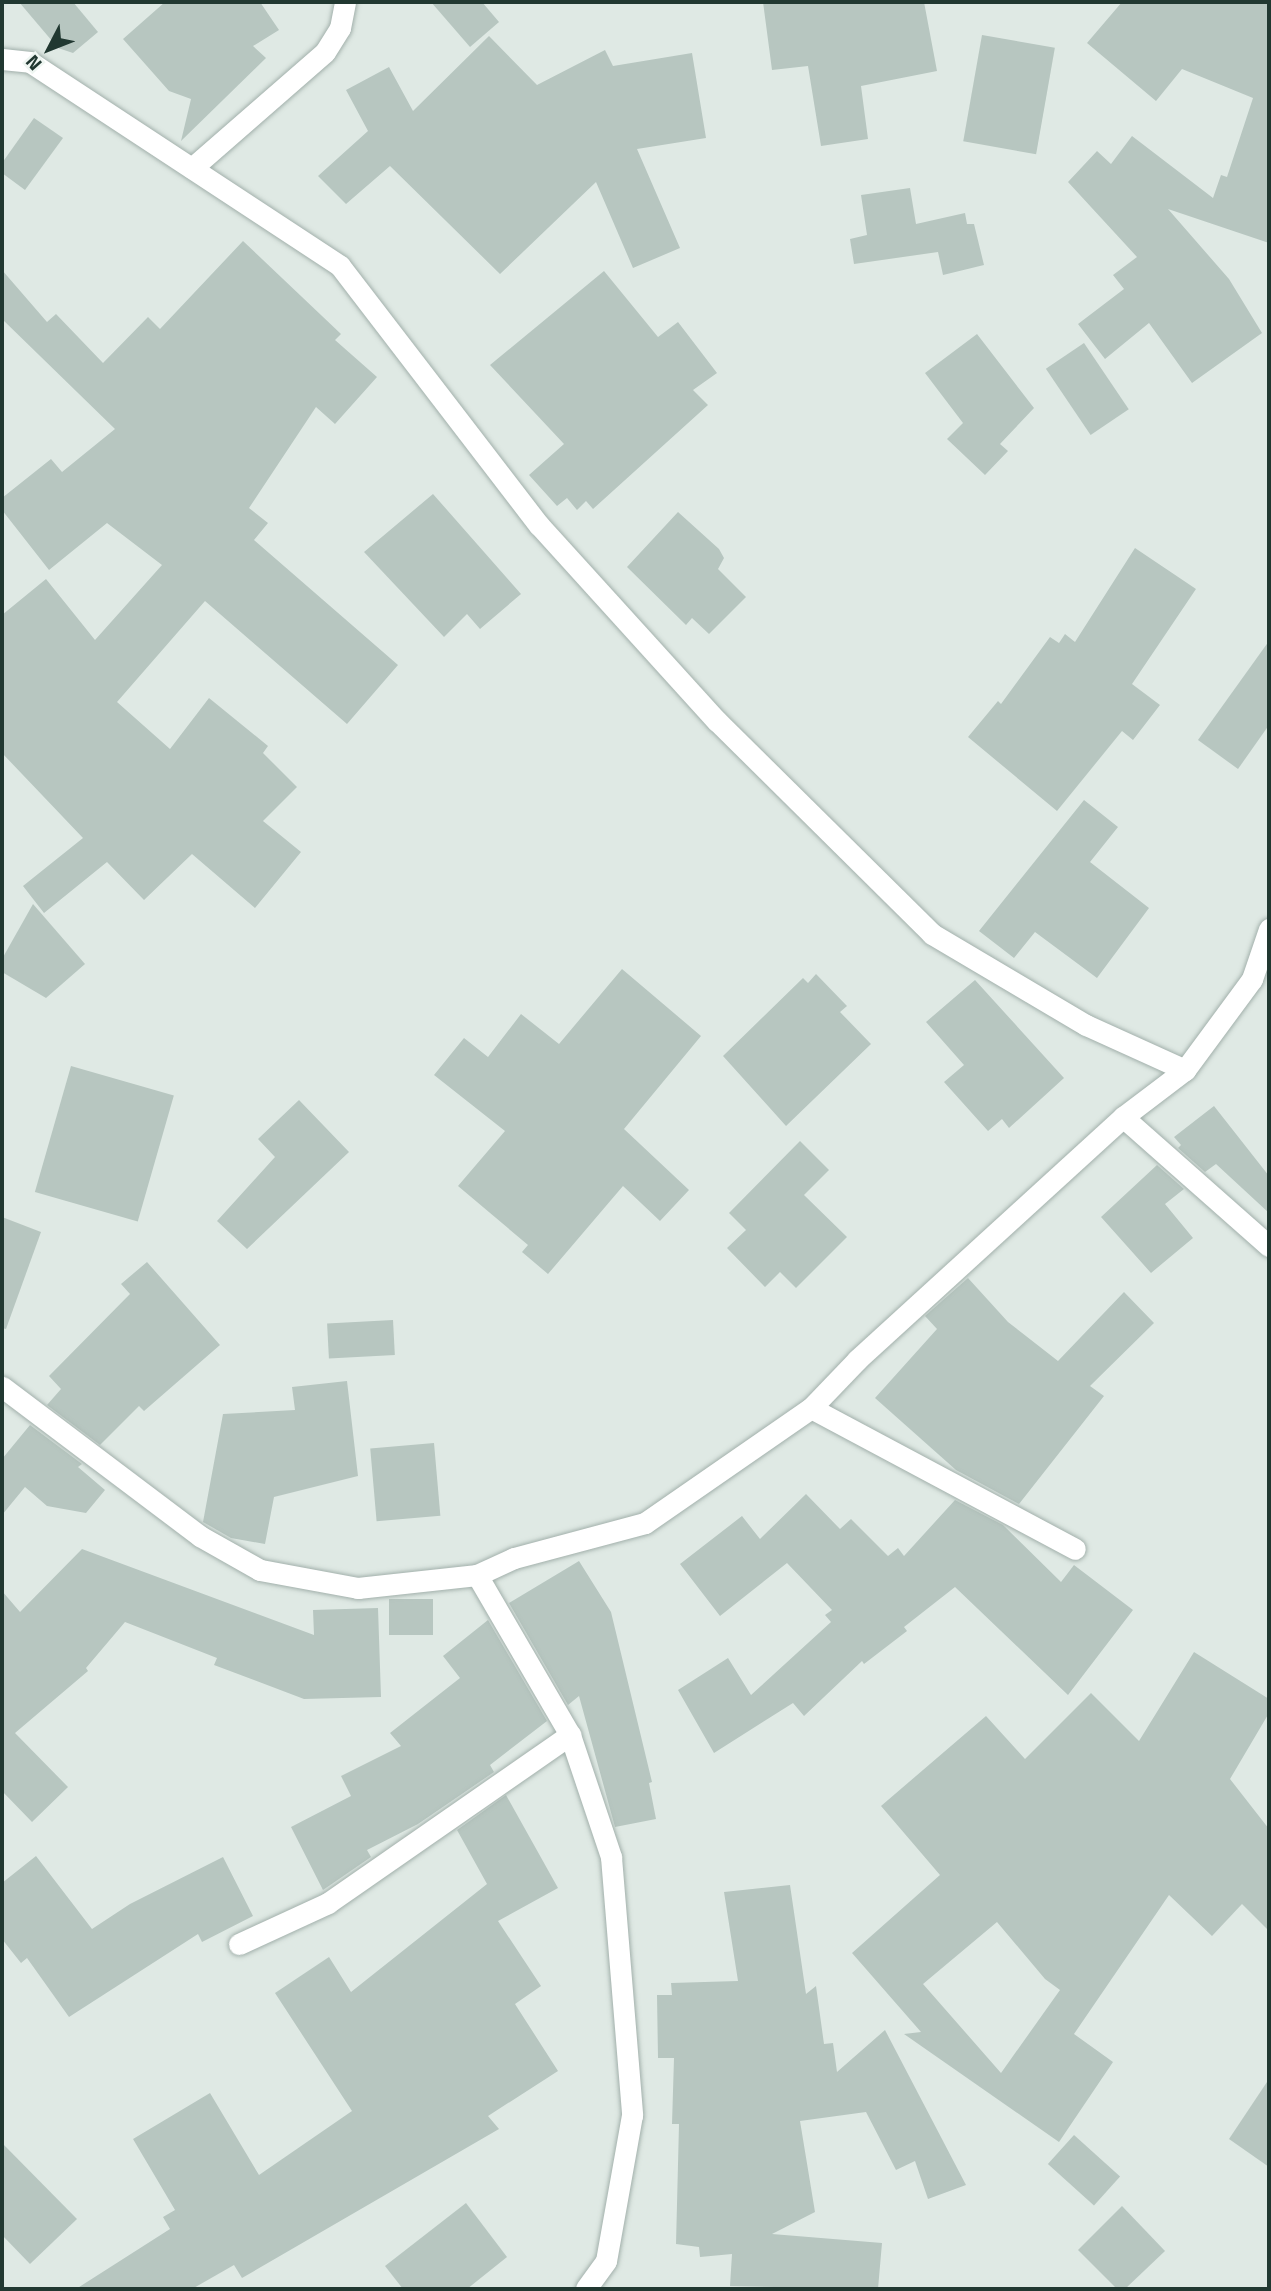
<!DOCTYPE html>
<style>
body{margin:0}
#map{position:relative;width:1271px;height:2291px;overflow:hidden;background:#dfe9e4;font-family:"Titillium Web",sans-serif}
div>[style]{position:absolute}
.building>*{inset:0;background:#b7c6c0;transform-origin:0 0}
.roads{filter:drop-shadow(0 0 2px #a2b0ab) drop-shadow(0 0 2px #a2b0ab)}
.minor>*{height:21px;margin:-10.5px;padding:0 10.5px;transform-origin:10.5px;border-radius:10.5px;background:#fff}
span{translate:-50% -50%;white-space:nowrap;text-align:center;line-height:1.15;-webkit-text-stroke:7px #eff6f2;paint-order:stroke}
.frame{position:absolute;inset:0;border:4px solid #213831;pointer-events:none}
.north{position:absolute;left:14px;top:14px;width:70px;height:70px;-webkit-text-stroke:5px #eff6f2;paint-order:stroke;rotate:228deg;font-size:19px;font-weight:700;line-height:28px;text-align:center;color:#213831}
.north::after{content:'';display:block;margin:auto;width:24px;height:32px;background:#213831;clip-path:polygon(50% 0,100% 100%,50% 72%,0 100%)}
</style>
<div id="map">
<div class="building">
<i style="clip-path:polygon(19px 2px,73px 2px,98px 32px,73px 53px,58px 48px)"></i>
<i style="clip-path:polygon(165px 2px,260px 2px,279px 30px,253px 46px,266px 58px,181px 141px,191px 99px,169px 91px,123px 39px)"></i>
<i style="clip-path:polygon(431px 2px,482px 2px,499px 22px,470px 47px)"></i>
<i style="clip-path:polygon(763px 2px,924px 2px,937px 71px,861px 86px,868px 139px,821px 146px,808px 66px,772px 70px)"></i>
<i style="clip-path:polygon(1122px 2px,1269px 2px,1269px 243px,1168px 209px,1229px 279px,1262px 333px,1192px 383px,1149px 323px,1105px 359px,1078px 324px,1124px 289px,1113px 275px,1137px 257px,1068px 182px,1097px 151px,1111px 164px,1132px 136px,1213px 198px,1221px 175px,1227px 177px,1253px 98px,1182px 69px,1156px 101px,1087px 43px)"></i>
<i style="left:982px;top:35px;width:74px;height:108px;rotate:10deg"></i>
<i style="clip-path:polygon(489px 36px,537px 85px,605px 50px,613px 66px,692px 53px,706px 138px,637px 149px,680px 248px,633px 268px,596px 182px,500px 274px,390px 166px,346px 204px,318px 176px,368px 131px,346px 90px,389px 67px,413px 111px)"></i>
<i style="clip-path:polygon(34px 118px,63px 138px,25px 190px,2px 173px,2px 163px)"></i>
<i style="clip-path:polygon(910px 188px,916px 224px,965px 213px,967px 224px,974px 224px,984px 265px,943px 275px,938px 252px,854px 264px,850px 239px,867px 235px,861px 195px)"></i>
<i style="clip-path:polygon(243px 241px,341px 334px,335px 340px,377px 377px,335px 424px,316px 407px,249px 508px,268px 523px,254px 540px,398px 665px,347px 724px,205px 601px,117px 702px,170px 749px,209px 698px,268px 746px,263px 753px,297px 787px,263px 821px,301px 852px,255px 908px,192px 854px,144px 900px,107px 862px,44px 913px,23px 886px,83px 838px,2px 753px,2px 615px,46px 579px,95px 640px,162px 565px,107px 523px,49px 570px,2px 510px,2px 498px,51px 459px,62px 472px,115px 429px,2px 319px,2px 270px,47px 322px,56px 314px,103px 363px,148px 317px,160px 329px)"></i>
<i style="clip-path:polygon(604px 271px,658px 337px,678px 322px,717px 373px,693px 390px,708px 405px,593px 509px,586px 501px,577px 510px,567px 498px,557px 506px,529px 475px,564px 444px,490px 365px)"></i>
<i style="clip-path:polygon(977px 334px,1034px 408px,1000px 444px,1008px 451px,985px 475px,947px 439px,963px 423px,925px 373px)"></i>
<i style="left:1084px;top:343px;width:80px;height:46px;rotate:56deg"></i>
<i style="clip-path:polygon(433px 494px,521px 594px,480px 629px,467px 614px,444px 637px,364px 552px)"></i>
<i style="clip-path:polygon(678px 512px,719px 549px,724px 558px,718px 569px,746px 597px,709px 634px,692px 618px,686px 625px,627px 567px)"></i>
<i style="clip-path:polygon(1135px 548px,1196px 589px,1132px 684px,1160px 705px,1133px 740px,1122px 731px,1057px 811px,968px 737px,998px 701px,1001px 704px,1050px 637px,1059px 643px,1065px 634px,1075px 642px)"></i>
<i style="clip-path:polygon(1269px 641px,1269px 725px,1238px 769px,1198px 740px)"></i>
<i style="clip-path:polygon(1084px 800px,1118px 827px,1090px 862px,1149px 908px,1097px 978px,1035px 932px,1014px 958px,979px 931px)"></i>
<i style="clip-path:polygon(33px 904px,85px 964px,46px 998px,2px 972px,2px 959px)"></i>
<i style="clip-path:polygon(622px 969px,701px 1036px,624px 1129px,689px 1190px,660px 1221px,623px 1186px,548px 1274px,522px 1252px,528px 1245px,458px 1186px,505px 1131px,434px 1075px,464px 1038px,488px 1057px,521px 1014px,559px 1044px)"></i>
<i style="clip-path:polygon(816px 974px,847px 1006px,840px 1012px,871px 1044px,786px 1126px,723px 1056px,803px 978px,808px 983px)"></i>
<i style="clip-path:polygon(975px 980px,1064px 1078px,1009px 1128px,1002px 1119px,988px 1131px,944px 1082px,964px 1065px,926px 1022px)"></i>
<i style="left:71px;top:1066px;width:107px;height:131px;rotate:16deg"></i>
<i style="clip-path:polygon(299px 1100px,349px 1152px,247px 1249px,217px 1221px,275px 1157px,258px 1139px)"></i>
<i style="clip-path:polygon(1214px 1106px,1269px 1176px,1269px 1213px,1216px 1164px,1205px 1172px,1178px 1148px,1181px 1145px,1174px 1137px)"></i>
<i style="clip-path:polygon(800px 1141px,829px 1170px,804px 1195px,847px 1237px,796px 1288px,780px 1272px,765px 1287px,727px 1248px,746px 1230px,729px 1213px)"></i>
<i style="clip-path:polygon(1157px 1165px,1184px 1189px,1165px 1204px,1193px 1238px,1151px 1273px,1101px 1217px)"></i>
<i style="clip-path:polygon(2px 1217px,41px 1232px,6px 1329px,2px 1328px)"></i>
<i style="clip-path:polygon(147px 1262px,220px 1345px,144px 1411px,139px 1406px,100px 1445px,47px 1405px,61px 1389px,49px 1376px,130px 1294px,121px 1284px)"></i>
<i style="clip-path:polygon(968px 1278px,1008px 1322px,1058px 1361px,1124px 1292px,1154px 1323px,1090px 1386px,1104px 1396px,1019px 1504px,956px 1470px,875px 1398px,937px 1329px,925px 1316px)"></i>
<i style="left:393px;top:1320px;width:35px;height:66px;rotate:87deg"></i>
<i style="clip-path:polygon(347px 1381px,358px 1476px,274px 1497px,265px 1544px,231px 1538px,203px 1522px,223px 1414px,295px 1410px,292px 1387px)"></i>
<i style="clip-path:polygon(30px 1425px,82px 1464px,78px 1467px,105px 1490px,86px 1513px,47px 1506px,25px 1487px,2px 1515px,2px 1459px)"></i>
<i style="left:434px;top:1443px;width:73px;height:64px;rotate:85deg"></i>
<i style="clip-path:polygon(806px 1494px,840px 1529px,851px 1519px,888px 1556px,898px 1548px,904px 1556px,955px 1500px,1003px 1525px,1061px 1582px,1074px 1565px,1133px 1610px,1068px 1695px,955px 1587px,904px 1627px,907px 1631px,864px 1664px,862px 1661px,804px 1716px,793px 1703px,714px 1753px,678px 1690px,728px 1658px,751px 1695px,831px 1622px,825px 1615px,832px 1610px,787px 1563px,720px 1616px,680px 1564px,742px 1516px,760px 1539px)"></i>
<i style="clip-path:polygon(82px 1549px,314px 1635px,313px 1610px,378px 1608px,381px 1697px,304px 1699px,214px 1665px,217px 1658px,125px 1622px,86px 1668px,88px 1671px,15px 1733px,68px 1787px,32px 1822px,2px 1791px,2px 1591px,20px 1612px)"></i>
<i style="clip-path:polygon(579px 1561px,611px 1612px,652px 1782px,649px 1783px,656px 1819px,615px 1827px,579px 1696px,568px 1705px,509px 1603px)"></i>
<i style="left:389px;top:1599px;width:44px;height:36px"></i>
<i style="clip-path:polygon(488px 1620px,547px 1721px,490px 1765px,494px 1772px,418px 1824px,367px 1850px,371px 1857px,323px 1890px,291px 1827px,351px 1796px,341px 1776px,401px 1746px,390px 1733px,460px 1678px,443px 1656px)"></i>
<i style="clip-path:polygon(evenodd,1194px 1652px,1269px 1699px,1269px 1713px,1230px 1779px,1269px 1829px,1269px 1931px,1242px 1904px,1212px 1936px,1169px 1895px,1074px 2034px,1113px 2062px,1059px 2142px,904px 2034px,921px 2032px,852px 1953px,940px 1875px,881px 1806px,986px 1716px,1025px 1759px,1091px 1693px,1139px 1741px,1194px 1652px,997px 1922px,1045px 1979px,1060px 1990px,1001px 2073px,923px 1984px,997px 1922px)"></i>
<i style="clip-path:polygon(506px 1795px,558px 1888px,498px 1921px,541px 1986px,515px 2004px,558px 2071px,488px 2116px,499px 2129px,242px 2278px,234px 2265px,192px 2289px,76px 2289px,170px 2229px,163px 2217px,175px 2210px,133px 2139px,210px 2093px,259px 2175px,352px 2111px,275px 1993px,329px 1957px,351px 1992px,487px 1884px,457px 1830px)"></i>
<i style="clip-path:polygon(36px 1856px,92px 1929px,130px 1904px,223px 1857px,253px 1916px,202px 1942px,198px 1934px,69px 2017px,27px 1958px,21px 1963px,2px 1939px,2px 1883px)"></i>
<i style="clip-path:polygon(790px 1885px,806px 1994px,816px 1986px,824px 2044px,833px 2043px,837px 2072px,885px 2030px,966px 2185px,928px 2199px,915px 2161px,896px 2170px,866px 2112px,800px 2121px,815px 2212px,772px 2234px,882px 2243px,878px 2289px,730px 2286px,732px 2254px,700px 2257px,699px 2247px,676px 2244px,679px 2124px,672px 2124px,674px 2058px,658px 2058px,657px 1995px,672px 1995px,671px 1983px,738px 1981px,724px 1892px)"></i>
<i style="clip-path:polygon(1269px 2079px,1269px 2167px,1229px 2139px)"></i>
<i style="left:1074px;top:2135px;width:62px;height:39px;rotate:42deg"></i>
<i style="clip-path:polygon(2px 2143px,77px 2219px,30px 2264px,2px 2235px)"></i>
<i style="clip-path:polygon(466px 2203px,507px 2257px,467px 2289px,403px 2289px,385px 2266px)"></i>
<i style="clip-path:polygon(1122px 2206px,1165px 2251px,1125px 2289px,1117px 2289px,1078px 2250px)"></i>
</div>
<div class="roads">
<div class="minor">
<i style="left:2px;top:59px;width:28px;rotate:6deg"></i>
<i style="left:30px;top:62px;width:371px;rotate:33.3deg"></i>
<i style="left:340px;top:266px;width:327px;rotate:52.5deg"></i>
<i style="left:539px;top:525px;width:265px;rotate:47.8deg"></i>
<i style="left:717px;top:721px;width:303px;rotate:44.7deg"></i>
<i style="left:932px;top:934px;width:179px;rotate:30.6deg"></i>
<i style="left:1086px;top:1025px;width:109px;rotate:24.4deg"></i>
<i style="left:1185px;top:1070px;width:78px;rotate:142.8deg"></i>
<i style="left:1123px;top:1117px;width:360px;rotate:137.6deg"></i>
<i style="left:857px;top:1360px;width:66px;rotate:133.8deg"></i>
<i style="left:811px;top:1408px;width:202px;rotate:145.3deg"></i>
<i style="left:645px;top:1523px;width:136px;rotate:165deg"></i>
<i style="left:514px;top:1558px;width:41px;rotate:155.3deg"></i>
<i style="left:477px;top:1575px;width:120px;rotate:173.8deg"></i>
<i style="left:358px;top:1588px;width:100px;rotate:-169.6deg"></i>
<i style="left:260px;top:1570px;width:69px;rotate:-150.5deg"></i>
<i style="left:200px;top:1536px;width:248px;rotate:-143deg"></i>
<i style="left:192px;top:168px;width:176px;rotate:-41.1deg"></i>
<i style="left:325px;top:52px;width:28px;rotate:-58deg"></i>
<i style="left:340px;top:28px;width:26px;rotate:-79deg"></i>
<i style="left:1185px;top:1070px;width:113px;rotate:-53.6deg"></i>
<i style="left:1252px;top:979px;width:53px;rotate:-71.2deg"></i>
<i style="left:1123px;top:1117px;width:195px;rotate:41.5deg"></i>
<i style="left:811px;top:1408px;width:299px;rotate:28.1deg"></i>
<i style="left:477px;top:1575px;width:185px;rotate:59.8deg"></i>
<i style="left:570px;top:1735px;width:129px;rotate:71.4deg"></i>
<i style="left:611px;top:1857px;width:259px;rotate:85.3deg"></i>
<i style="left:632px;top:2115px;width:148px;rotate:100.1deg"></i>
<i style="left:606px;top:2261px;width:34px;rotate:126deg"></i>
<i style="left:239px;top:1944px;width:98px;rotate:-24.7deg"></i>
<i style="left:328px;top:1903px;width:295px;rotate:-34.8deg"></i>
</div>
</div>
<div class="frame"></div>
<div class="north">N</div>
</div>
